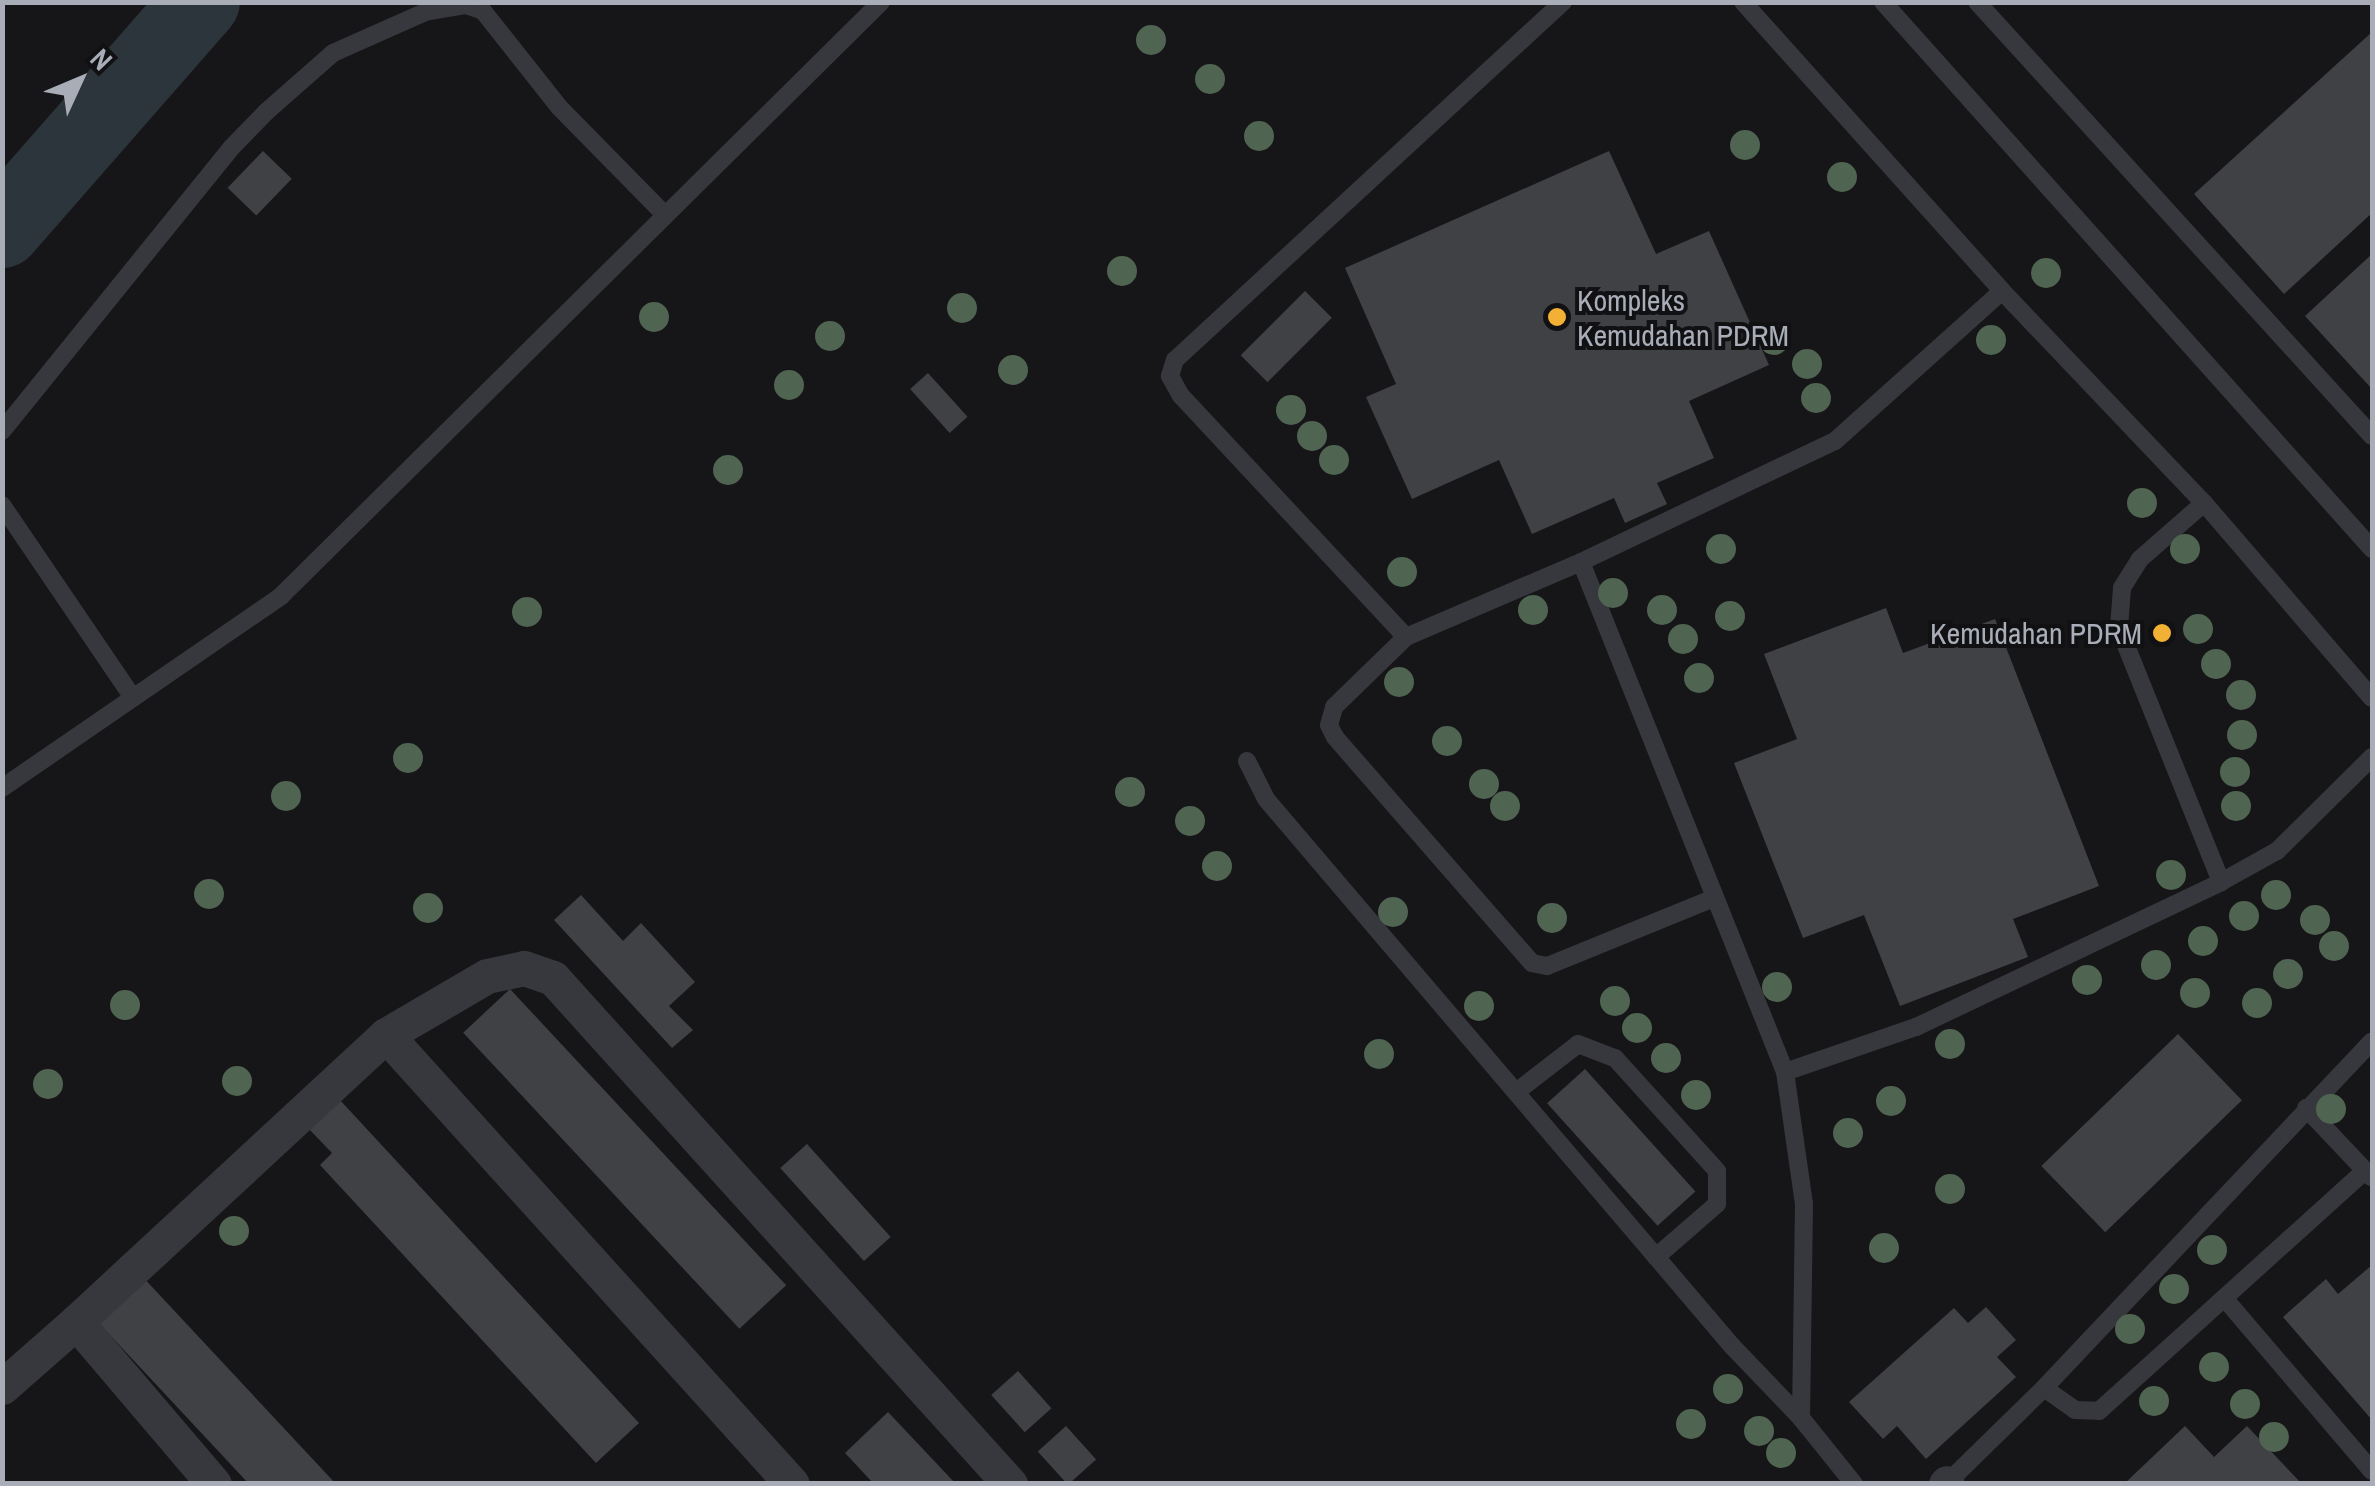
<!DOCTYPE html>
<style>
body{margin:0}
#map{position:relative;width:2375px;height:1486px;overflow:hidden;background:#161618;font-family:"Archivo Narrow",sans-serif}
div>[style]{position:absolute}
.river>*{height:78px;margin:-39px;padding:0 39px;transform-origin:39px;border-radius:39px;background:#2c353c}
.building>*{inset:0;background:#404145;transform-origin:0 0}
.lane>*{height:18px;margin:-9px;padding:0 9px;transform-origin:9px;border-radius:9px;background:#37383d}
.street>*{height:35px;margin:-17.5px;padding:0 17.5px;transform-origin:17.5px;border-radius:17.5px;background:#37383d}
.trees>*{width:30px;height:30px;margin:-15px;border-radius:50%;background:#506452}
.dots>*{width:28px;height:28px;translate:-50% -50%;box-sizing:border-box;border:5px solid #111113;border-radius:50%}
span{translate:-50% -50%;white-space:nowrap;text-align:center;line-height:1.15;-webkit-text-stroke:8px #111113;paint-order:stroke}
.poi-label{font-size:30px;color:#a8adb8}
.left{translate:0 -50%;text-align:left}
.right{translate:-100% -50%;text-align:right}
.frame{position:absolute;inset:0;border:5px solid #a8adb8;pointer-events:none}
.north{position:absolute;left:30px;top:30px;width:100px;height:100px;-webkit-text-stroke:8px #111113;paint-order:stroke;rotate:46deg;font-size:28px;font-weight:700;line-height:40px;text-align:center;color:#a8adb8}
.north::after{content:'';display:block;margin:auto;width:35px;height:45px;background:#a8adb8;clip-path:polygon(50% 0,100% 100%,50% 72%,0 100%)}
</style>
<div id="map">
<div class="river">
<i style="left:2px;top:229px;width:302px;rotate:-48.8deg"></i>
</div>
<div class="building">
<i style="clip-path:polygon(2372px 32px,2372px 213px,2284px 294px,2194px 194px)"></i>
<i style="left:263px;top:151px;width:40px;height:51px;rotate:44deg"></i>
<i style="clip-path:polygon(1609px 151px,1656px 254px,1709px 231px,1769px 365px,1689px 401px,1714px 458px,1657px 483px,1667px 504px,1625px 523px,1614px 498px,1532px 534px,1499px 460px,1412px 499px,1366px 397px,1396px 384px,1345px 268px)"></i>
<i style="clip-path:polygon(2372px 254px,2372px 389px,2305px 316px)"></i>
<i style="left:1305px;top:291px;width:38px;height:91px;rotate:45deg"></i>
<i style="left:928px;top:373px;width:59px;height:24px;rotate:48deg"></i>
<i style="clip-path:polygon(1886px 608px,1903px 653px,1995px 619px,2099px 886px,2013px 919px,2028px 957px,1900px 1006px,1864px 915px,1803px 938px,1734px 763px,1797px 739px,1764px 654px)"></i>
<i style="clip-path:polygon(581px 895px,623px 941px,641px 923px,695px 982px,669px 1006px,693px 1030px,672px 1048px,554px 920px)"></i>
<i style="left:510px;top:989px;width:405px;height:64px;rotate:47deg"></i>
<i style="left:2178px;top:1034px;width:92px;height:190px;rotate:46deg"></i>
<i style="left:1585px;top:1069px;width:165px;height:51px;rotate:48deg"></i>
<i style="clip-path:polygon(339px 1099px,639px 1423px,596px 1463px,320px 1165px,332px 1153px,308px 1128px)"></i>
<i style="left:807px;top:1144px;width:125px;height:36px;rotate:48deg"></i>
<i style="clip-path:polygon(2372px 1265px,2372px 1420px,2283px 1317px,2326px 1279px,2338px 1294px)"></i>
<i style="clip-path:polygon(140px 1274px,336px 1484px,249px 1484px,94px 1318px)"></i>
<i style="clip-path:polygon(1986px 1307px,2016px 1340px,1997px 1357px,2016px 1377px,1926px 1459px,1897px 1426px,1883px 1439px,1849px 1402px,1954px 1308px,1968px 1323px)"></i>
<i style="left:1018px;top:1371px;width:50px;height:36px;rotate:48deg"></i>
<i style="clip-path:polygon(888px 1412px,956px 1484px,874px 1484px,845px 1453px)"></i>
<i style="left:1066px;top:1426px;width:45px;height:38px;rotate:48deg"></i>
<i style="clip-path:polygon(2185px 1426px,2214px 1457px,2247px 1426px,2302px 1484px,2124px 1484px)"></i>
</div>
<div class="lane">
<i style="left:1743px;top:2px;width:388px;rotate:48.1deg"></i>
<i style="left:2002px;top:291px;width:293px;rotate:46.4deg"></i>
<i style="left:2204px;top:503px;width:257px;rotate:49.3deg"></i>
<i style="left:1883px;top:2px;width:734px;rotate:48.2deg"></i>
<i style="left:1977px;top:2px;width:587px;rotate:47.69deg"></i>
<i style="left:2px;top:431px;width:364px;rotate:-51deg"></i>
<i style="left:231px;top:148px;width:50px;rotate:-45.8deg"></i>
<i style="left:266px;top:112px;width:89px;rotate:-41.4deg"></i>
<i style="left:333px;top:53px;width:101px;rotate:-24deg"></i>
<i style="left:425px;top:12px;width:42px;rotate:-9.7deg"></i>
<i style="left:466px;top:5px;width:18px;rotate:19deg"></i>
<i style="left:483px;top:11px;width:122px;rotate:51.6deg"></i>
<i style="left:559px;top:107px;width:150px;rotate:45.5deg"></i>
<i style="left:2204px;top:503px;width:85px;rotate:138.8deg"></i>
<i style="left:2140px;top:559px;width:34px;rotate:122deg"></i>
<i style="left:2122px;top:588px;width:40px;rotate:94.3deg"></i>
<i style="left:2119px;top:628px;width:274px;rotate:68.1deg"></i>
<i style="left:2px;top:505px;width:233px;rotate:55.8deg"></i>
<i style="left:1581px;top:562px;width:549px;rotate:68.2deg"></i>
<i style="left:1785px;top:1072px;width:139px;rotate:-19deg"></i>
<i style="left:1916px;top:1027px;width:338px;rotate:-25.4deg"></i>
<i style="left:2221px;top:882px;width:64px;rotate:-29deg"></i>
<i style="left:2277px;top:851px;width:134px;rotate:-44.7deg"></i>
<i style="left:1406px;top:637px;width:330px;rotate:-133deg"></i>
<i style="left:1181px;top:396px;width:23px;rotate:-119deg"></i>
<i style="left:1170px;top:376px;width:17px;rotate:-73deg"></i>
<i style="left:1175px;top:360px;width:528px;rotate:-42.7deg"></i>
<i style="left:1247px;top:761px;width:42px;rotate:63.4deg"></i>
<i style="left:1266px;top:799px;width:719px;rotate:49.57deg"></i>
<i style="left:1732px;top:1346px;width:100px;rotate:46.2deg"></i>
<i style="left:2px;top:788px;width:339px;rotate:-34.5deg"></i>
<i style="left:281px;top:596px;width:844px;rotate:-44.71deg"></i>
<i style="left:1714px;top:898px;width:180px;rotate:157.8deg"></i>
<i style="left:1547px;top:966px;width:15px;rotate:-169deg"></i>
<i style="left:1532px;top:963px;width:300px;rotate:-131.1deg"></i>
<i style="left:1335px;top:737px;width:13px;rotate:-117deg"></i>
<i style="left:1329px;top:725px;width:19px;rotate:-74deg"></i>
<i style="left:1334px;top:707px;width:100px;rotate:-44.2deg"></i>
<i style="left:1406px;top:637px;width:190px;rotate:-23.2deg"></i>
<i style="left:1581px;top:562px;width:281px;rotate:-25.5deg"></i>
<i style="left:1835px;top:441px;width:224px;rotate:-41.9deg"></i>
<i style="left:1785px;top:1072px;width:133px;rotate:81.8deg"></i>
<i style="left:1804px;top:1204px;width:214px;rotate:90.8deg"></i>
<i style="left:1801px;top:1418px;width:85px;rotate:51.2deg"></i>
<i style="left:1516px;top:1092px;width:78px;rotate:-37.7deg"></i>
<i style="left:1578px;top:1044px;width:40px;rotate:21deg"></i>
<i style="left:1615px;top:1058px;width:152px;rotate:47.9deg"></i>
<i style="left:1717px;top:1171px;width:33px;rotate:90deg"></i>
<i style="left:1717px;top:1204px;width:81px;rotate:139deg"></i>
<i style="left:2306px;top:1108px;width:95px;rotate:46.7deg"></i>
<i style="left:2225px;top:1299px;width:226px;rotate:49.5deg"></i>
<i style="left:2044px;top:1388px;width:38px;rotate:35deg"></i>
<i style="left:2075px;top:1410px;width:24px;rotate:2deg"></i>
<i style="left:2099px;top:1411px;width:358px;rotate:-42.1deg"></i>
<i style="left:1947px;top:1483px;width:136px;rotate:-44.4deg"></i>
<i style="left:2044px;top:1388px;width:477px;rotate:-46.6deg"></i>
</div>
<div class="street">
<i style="left:386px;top:1035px;width:605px;rotate:47.88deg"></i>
<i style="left:76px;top:1322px;width:422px;rotate:-42.8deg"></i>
<i style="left:386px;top:1035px;width:117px;rotate:-30.3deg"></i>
<i style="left:487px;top:976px;width:38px;rotate:-12deg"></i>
<i style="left:524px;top:968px;width:31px;rotate:19deg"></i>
<i style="left:553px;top:978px;width:682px;rotate:47.91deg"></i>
<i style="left:2px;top:1387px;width:98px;rotate:-41.3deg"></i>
<i style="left:76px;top:1322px;width:213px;rotate:49.6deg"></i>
<i style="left:1946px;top:1484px;width:1px;rotate:-45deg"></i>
</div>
<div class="trees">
<i style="left:1151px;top:40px"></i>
<i style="left:1210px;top:79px"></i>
<i style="left:1259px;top:136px"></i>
<i style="left:1745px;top:145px"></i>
<i style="left:1842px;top:177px"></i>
<i style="left:1122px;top:271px"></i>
<i style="left:2046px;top:273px"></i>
<i style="left:962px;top:308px"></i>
<i style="left:654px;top:317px"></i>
<i style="left:830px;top:336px"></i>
<i style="left:1774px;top:340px"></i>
<i style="left:1991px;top:340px"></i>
<i style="left:1807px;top:364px"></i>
<i style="left:1013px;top:370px"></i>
<i style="left:789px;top:385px"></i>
<i style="left:1816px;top:398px"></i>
<i style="left:1291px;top:410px"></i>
<i style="left:1312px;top:436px"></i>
<i style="left:1334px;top:460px"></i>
<i style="left:728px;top:470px"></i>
<i style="left:2142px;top:503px"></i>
<i style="left:1721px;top:549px"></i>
<i style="left:2185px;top:549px"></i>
<i style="left:1402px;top:572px"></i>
<i style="left:1613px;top:593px"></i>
<i style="left:1533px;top:610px"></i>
<i style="left:1662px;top:610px"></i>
<i style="left:527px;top:612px"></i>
<i style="left:1730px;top:616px"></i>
<i style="left:2198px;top:629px"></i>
<i style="left:1683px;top:639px"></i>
<i style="left:2216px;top:664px"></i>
<i style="left:1699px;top:678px"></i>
<i style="left:1399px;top:682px"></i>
<i style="left:2241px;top:695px"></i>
<i style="left:2242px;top:735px"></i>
<i style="left:1447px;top:741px"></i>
<i style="left:408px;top:758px"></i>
<i style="left:2235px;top:772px"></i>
<i style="left:1484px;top:784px"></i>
<i style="left:1130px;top:792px"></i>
<i style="left:286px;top:796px"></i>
<i style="left:1505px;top:806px"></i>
<i style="left:2236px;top:806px"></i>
<i style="left:1190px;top:821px"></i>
<i style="left:1217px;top:866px"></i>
<i style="left:2171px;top:875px"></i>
<i style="left:209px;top:894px"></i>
<i style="left:2276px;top:895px"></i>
<i style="left:428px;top:908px"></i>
<i style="left:1393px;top:912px"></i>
<i style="left:2244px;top:916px"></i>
<i style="left:1552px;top:918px"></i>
<i style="left:2315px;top:920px"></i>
<i style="left:2203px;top:941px"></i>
<i style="left:2334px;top:946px"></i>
<i style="left:2156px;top:965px"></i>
<i style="left:2288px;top:974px"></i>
<i style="left:2087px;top:980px"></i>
<i style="left:1777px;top:987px"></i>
<i style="left:2195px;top:993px"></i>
<i style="left:1615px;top:1001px"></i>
<i style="left:2257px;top:1003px"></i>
<i style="left:125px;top:1005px"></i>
<i style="left:1479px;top:1006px"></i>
<i style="left:1637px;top:1028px"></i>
<i style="left:1950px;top:1044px"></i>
<i style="left:1379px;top:1054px"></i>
<i style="left:1666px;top:1058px"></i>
<i style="left:237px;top:1081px"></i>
<i style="left:48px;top:1084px"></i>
<i style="left:1696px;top:1095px"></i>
<i style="left:1891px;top:1101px"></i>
<i style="left:2331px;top:1109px"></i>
<i style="left:1848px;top:1133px"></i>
<i style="left:1950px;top:1189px"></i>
<i style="left:234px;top:1231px"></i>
<i style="left:1884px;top:1248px"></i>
<i style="left:2212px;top:1250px"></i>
<i style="left:2174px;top:1289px"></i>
<i style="left:2130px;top:1329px"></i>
<i style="left:2214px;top:1367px"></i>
<i style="left:1728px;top:1389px"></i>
<i style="left:2154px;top:1401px"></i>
<i style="left:2245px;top:1404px"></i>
<i style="left:1691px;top:1424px"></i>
<i style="left:1759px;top:1431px"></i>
<i style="left:2274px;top:1437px"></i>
<i style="left:1781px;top:1453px"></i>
</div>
<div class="dots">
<i style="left:1557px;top:317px;background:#f2b134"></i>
<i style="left:2162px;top:633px;background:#f2b134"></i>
</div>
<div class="poi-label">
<span class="left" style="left:1577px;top:317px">Kompleks<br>Kemudahan PDRM</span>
<span class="right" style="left:2142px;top:633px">Kemudahan PDRM</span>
</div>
<div class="frame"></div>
<div class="north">N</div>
</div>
